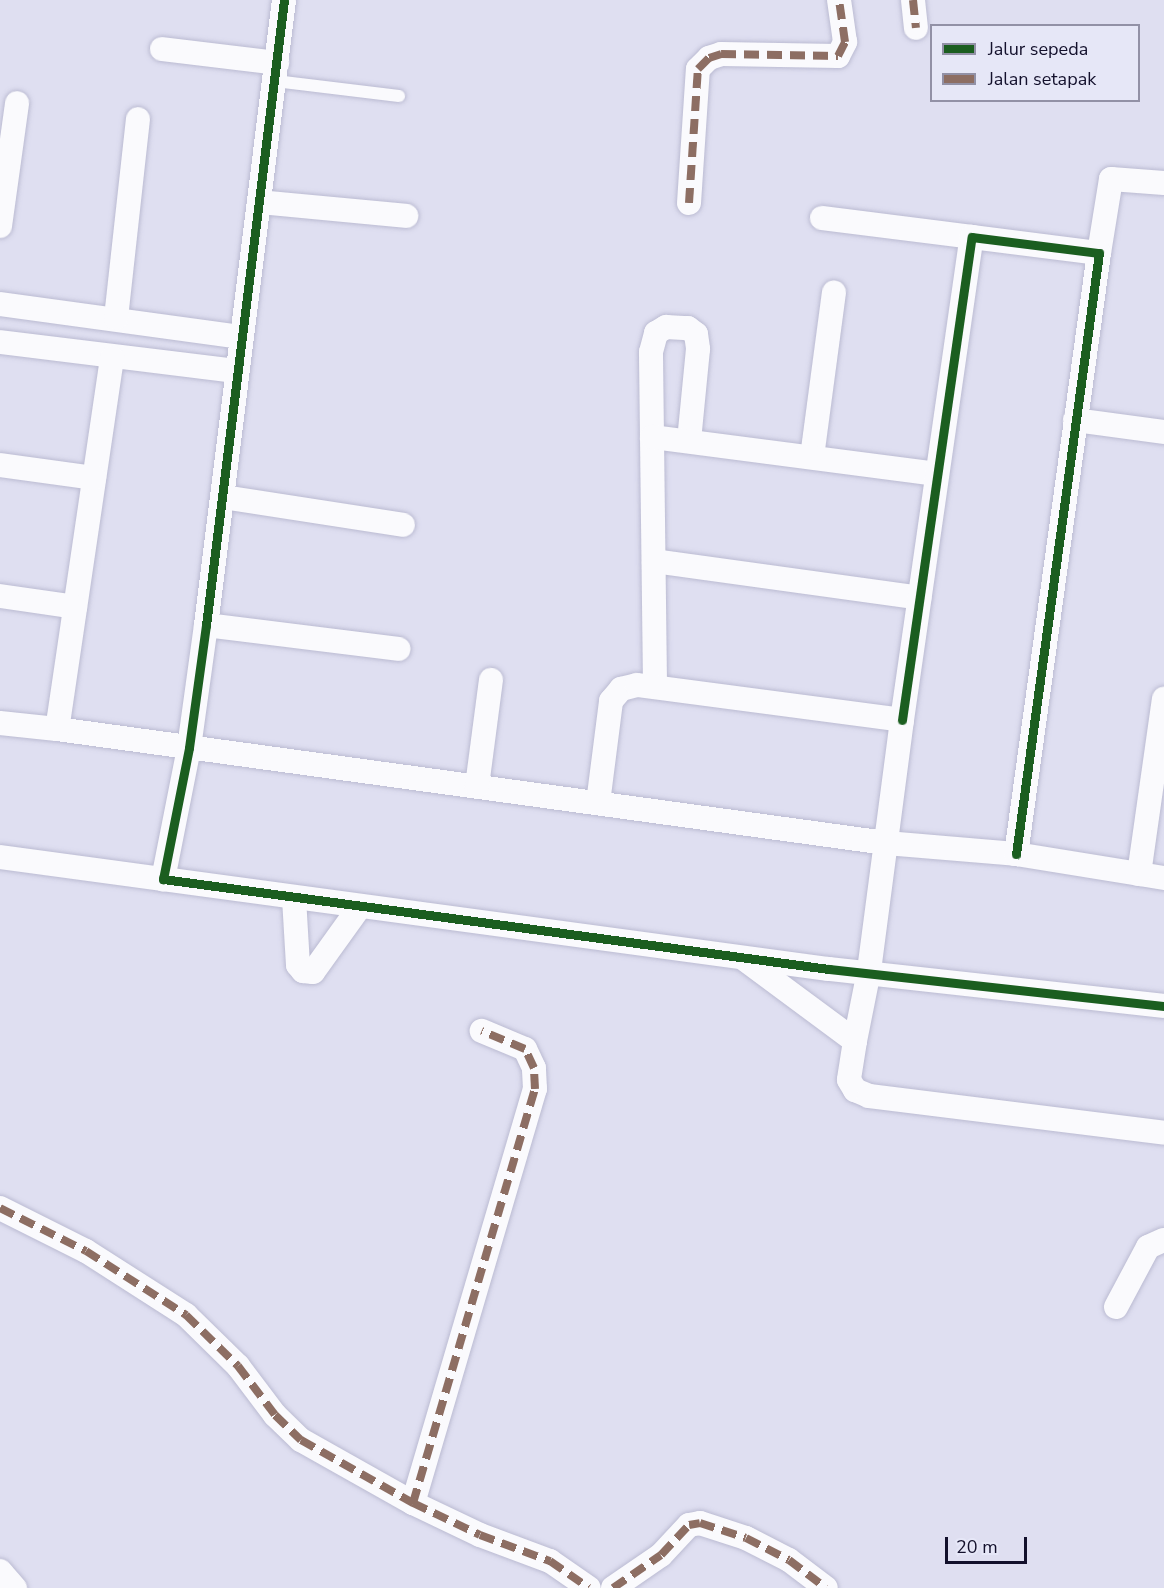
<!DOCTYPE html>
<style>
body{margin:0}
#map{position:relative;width:1164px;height:1588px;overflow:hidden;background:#dfdff1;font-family:"Nunito Sans",sans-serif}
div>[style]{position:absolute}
.roads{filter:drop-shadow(0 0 2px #bbbbd2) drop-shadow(0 0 2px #bbbbd2)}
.service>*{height:12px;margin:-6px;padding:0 6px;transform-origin:6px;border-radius:6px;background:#fafafd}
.minor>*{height:24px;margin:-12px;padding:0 12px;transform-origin:12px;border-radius:12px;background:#fafafd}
.quiet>*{height:8px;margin-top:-4px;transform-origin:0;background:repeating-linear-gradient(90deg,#8d6e63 0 15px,transparent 0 23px)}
.cycleway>*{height:9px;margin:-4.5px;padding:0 4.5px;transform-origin:4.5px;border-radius:4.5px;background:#1b5e20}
span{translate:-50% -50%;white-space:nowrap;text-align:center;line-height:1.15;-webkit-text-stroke:4.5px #e6e7f7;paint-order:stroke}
.legend{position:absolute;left:930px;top:24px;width:210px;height:78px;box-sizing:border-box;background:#e6e7f7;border:2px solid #9291a6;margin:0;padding:8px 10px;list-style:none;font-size:18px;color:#13102c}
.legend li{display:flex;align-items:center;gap:12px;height:30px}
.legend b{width:30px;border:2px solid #9291a6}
.scale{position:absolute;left:945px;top:1537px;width:82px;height:27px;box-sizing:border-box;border:3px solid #13102c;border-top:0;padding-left:8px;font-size:18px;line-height:21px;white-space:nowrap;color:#13102c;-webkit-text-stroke:4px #e6e7f7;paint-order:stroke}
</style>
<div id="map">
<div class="roads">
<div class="service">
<i style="left:275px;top:81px;width:125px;rotate:6.9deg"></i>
</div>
<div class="minor">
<i style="left:284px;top:0;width:630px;rotate:97.11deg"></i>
<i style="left:206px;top:625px;width:124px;rotate:97.9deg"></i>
<i style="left:189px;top:748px;width:134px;rotate:101.2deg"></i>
<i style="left:163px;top:879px;width:672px;rotate:7.7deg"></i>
<i style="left:829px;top:969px;width:337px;rotate:6.3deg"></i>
<i style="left:913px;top:0;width:28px;rotate:84deg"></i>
<i style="left:162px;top:49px;width:116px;rotate:6.9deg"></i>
<i style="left:259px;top:202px;width:148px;rotate:5.4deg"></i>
<i style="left:689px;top:203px;width:134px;rotate:-86.2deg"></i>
<i style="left:698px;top:69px;width:16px;rotate:-45deg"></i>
<i style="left:709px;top:58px;width:13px;rotate:-18deg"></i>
<i style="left:721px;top:54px;width:117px;rotate:1deg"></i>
<i style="left:838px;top:56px;width:16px;rotate:-63deg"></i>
<i style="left:845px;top:42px;width:42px;rotate:-98.1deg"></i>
<i style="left:822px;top:218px;width:151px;rotate:7.2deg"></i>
<i style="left:0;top:226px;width:124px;rotate:-82.1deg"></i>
<i style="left:1099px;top:253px;width:75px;rotate:-80.8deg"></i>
<i style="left:1111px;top:179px;width:53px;rotate:4.3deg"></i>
<i style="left:0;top:304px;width:243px;rotate:7.8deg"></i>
<i style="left:116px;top:318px;width:200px;rotate:-83.7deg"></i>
<i style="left:0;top:342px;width:238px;rotate:7deg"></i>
<i style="left:112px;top:358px;width:375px;rotate:98.4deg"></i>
<i style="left:57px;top:729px;width:837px;rotate:7.83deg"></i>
<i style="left:886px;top:843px;width:130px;rotate:4.8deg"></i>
<i style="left:1016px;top:854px;width:150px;rotate:9.2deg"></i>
<i style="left:1075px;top:420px;width:90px;rotate:7.7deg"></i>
<i style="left:652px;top:437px;width:85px;rotate:-90.7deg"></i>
<i style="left:651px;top:352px;width:20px;rotate:-75deg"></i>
<i style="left:656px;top:333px;width:12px;rotate:-31deg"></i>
<i style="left:666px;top:327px;width:22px;rotate:3deg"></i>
<i style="left:688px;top:328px;width:10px;rotate:37deg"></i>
<i style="left:696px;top:334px;width:15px;rotate:82deg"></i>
<i style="left:698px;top:349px;width:91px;rotate:95.6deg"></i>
<i style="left:812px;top:457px;width:166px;rotate:-82.4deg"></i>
<i style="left:0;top:465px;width:95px;rotate:7.9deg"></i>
<i style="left:223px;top:497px;width:182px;rotate:8.8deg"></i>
<i style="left:654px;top:561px;width:268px;rotate:7.9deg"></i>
<i style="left:0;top:596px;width:76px;rotate:8.3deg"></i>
<i style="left:206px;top:625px;width:194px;rotate:7.1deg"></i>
<i style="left:655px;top:684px;width:247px;rotate:-90.7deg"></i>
<i style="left:652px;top:437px;width:287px;rotate:7.4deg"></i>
<i style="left:902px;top:720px;width:488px;rotate:-81.8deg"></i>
<i style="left:972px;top:237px;width:128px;rotate:7.2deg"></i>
<i style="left:1099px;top:253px;width:607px;rotate:97.86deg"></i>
<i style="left:0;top:723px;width:57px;rotate:6deg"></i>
<i style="left:477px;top:786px;width:107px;rotate:-82.5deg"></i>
<i style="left:598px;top:803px;width:103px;rotate:-82.7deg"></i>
<i style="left:611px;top:701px;width:16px;rotate:-50deg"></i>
<i style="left:621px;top:689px;width:16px;rotate:-14deg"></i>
<i style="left:637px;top:685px;width:267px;rotate:7.5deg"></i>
<i style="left:902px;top:720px;width:253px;rotate:97.5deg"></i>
<i style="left:869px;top:971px;width:71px;rotate:101.3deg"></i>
<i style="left:855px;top:1041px;width:138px;rotate:-143.5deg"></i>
<i style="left:0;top:857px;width:164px;rotate:7.7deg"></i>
<i style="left:1139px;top:874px;width:177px;rotate:-81.9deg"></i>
<i style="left:294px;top:898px;width:67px;rotate:86.6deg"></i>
<i style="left:298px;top:965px;width:8px;rotate:50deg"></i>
<i style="left:303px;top:971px;width:10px;rotate:6deg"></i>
<i style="left:313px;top:972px;width:79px;rotate:-54.3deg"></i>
<i style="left:855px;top:1041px;width:39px;rotate:99deg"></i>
<i style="left:849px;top:1080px;width:12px;rotate:59deg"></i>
<i style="left:855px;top:1090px;width:15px;rotate:23deg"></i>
<i style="left:869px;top:1096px;width:297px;rotate:7.1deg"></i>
<i style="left:0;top:1208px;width:96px;rotate:26.6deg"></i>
<i style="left:86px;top:1251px;width:119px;rotate:32.6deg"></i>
<i style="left:186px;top:1315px;width:73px;rotate:44.4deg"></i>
<i style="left:238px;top:1366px;width:61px;rotate:52.9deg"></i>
<i style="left:275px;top:1415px;width:36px;rotate:44deg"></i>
<i style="left:301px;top:1440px;width:129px;rotate:29.4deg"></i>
<i style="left:413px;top:1503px;width:74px;rotate:25.5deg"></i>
<i style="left:480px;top:1535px;width:75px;rotate:20.4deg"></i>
<i style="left:550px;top:1561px;width:47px;rotate:34.7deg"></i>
<i style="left:1116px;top:1307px;width:68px;rotate:-61.9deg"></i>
<i style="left:1148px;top:1247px;width:17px;rotate:-24deg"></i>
<i style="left:413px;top:1503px;width:432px;rotate:-73.6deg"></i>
<i style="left:535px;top:1089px;width:21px;rotate:-93deg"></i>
<i style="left:534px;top:1068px;width:21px;rotate:-115deg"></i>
<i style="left:525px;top:1049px;width:47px;rotate:-157.3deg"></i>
<i style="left:0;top:1571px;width:23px;rotate:49deg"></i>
<i style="left:613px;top:1588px;width:58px;rotate:-34.5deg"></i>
<i style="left:661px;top:1555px;width:41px;rotate:-47deg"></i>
<i style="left:689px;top:1525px;width:11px;rotate:-10deg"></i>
<i style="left:700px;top:1523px;width:48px;rotate:18.1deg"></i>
<i style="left:746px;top:1538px;width:48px;rotate:27.1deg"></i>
<i style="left:789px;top:1560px;width:46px;rotate:37.1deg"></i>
</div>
</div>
<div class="quiet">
<i style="left:913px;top:0;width:28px;rotate:84deg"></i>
<i style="left:689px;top:203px;width:134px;rotate:-86.2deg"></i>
<i style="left:698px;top:69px;width:16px;rotate:-45deg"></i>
<i style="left:709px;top:58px;width:13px;rotate:-18deg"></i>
<i style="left:721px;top:54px;width:117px;rotate:1deg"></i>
<i style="left:838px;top:56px;width:16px;rotate:-63deg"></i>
<i style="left:845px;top:42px;width:42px;rotate:-98.1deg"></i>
<i style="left:0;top:1208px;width:96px;rotate:26.6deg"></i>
<i style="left:86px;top:1251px;width:119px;rotate:32.6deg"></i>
<i style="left:186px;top:1315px;width:73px;rotate:44.4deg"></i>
<i style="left:238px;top:1366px;width:61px;rotate:52.9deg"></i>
<i style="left:275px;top:1415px;width:36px;rotate:44deg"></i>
<i style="left:301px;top:1440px;width:129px;rotate:29.4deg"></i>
<i style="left:413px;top:1503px;width:74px;rotate:25.5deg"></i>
<i style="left:480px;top:1535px;width:75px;rotate:20.4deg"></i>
<i style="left:550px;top:1561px;width:47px;rotate:34.7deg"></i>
<i style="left:413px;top:1503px;width:432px;rotate:-73.6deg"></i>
<i style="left:535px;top:1089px;width:21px;rotate:-93deg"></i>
<i style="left:534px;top:1068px;width:21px;rotate:-115deg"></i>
<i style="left:525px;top:1049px;width:47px;rotate:-157.3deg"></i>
<i style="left:613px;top:1588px;width:58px;rotate:-34.5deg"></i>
<i style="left:661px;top:1555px;width:41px;rotate:-47deg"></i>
<i style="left:689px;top:1525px;width:11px;rotate:-10deg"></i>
<i style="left:700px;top:1523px;width:48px;rotate:18.1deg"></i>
<i style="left:746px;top:1538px;width:48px;rotate:27.1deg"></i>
<i style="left:789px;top:1560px;width:46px;rotate:37.1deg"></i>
</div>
<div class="cycleway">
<i style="left:284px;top:0;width:630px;rotate:97.11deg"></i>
<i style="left:206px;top:625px;width:124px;rotate:97.9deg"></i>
<i style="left:189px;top:748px;width:134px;rotate:101.2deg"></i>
<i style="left:163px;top:879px;width:672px;rotate:7.7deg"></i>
<i style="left:829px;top:969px;width:337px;rotate:6.3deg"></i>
<i style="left:902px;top:720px;width:488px;rotate:-81.8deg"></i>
<i style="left:972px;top:237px;width:128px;rotate:7.2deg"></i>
<i style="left:1099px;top:253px;width:607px;rotate:97.86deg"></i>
</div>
<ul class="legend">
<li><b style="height:8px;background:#1b5e20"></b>Jalur sepeda</li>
<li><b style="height:8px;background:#8d6e63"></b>Jalan setapak</li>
</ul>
<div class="scale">20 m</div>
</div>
